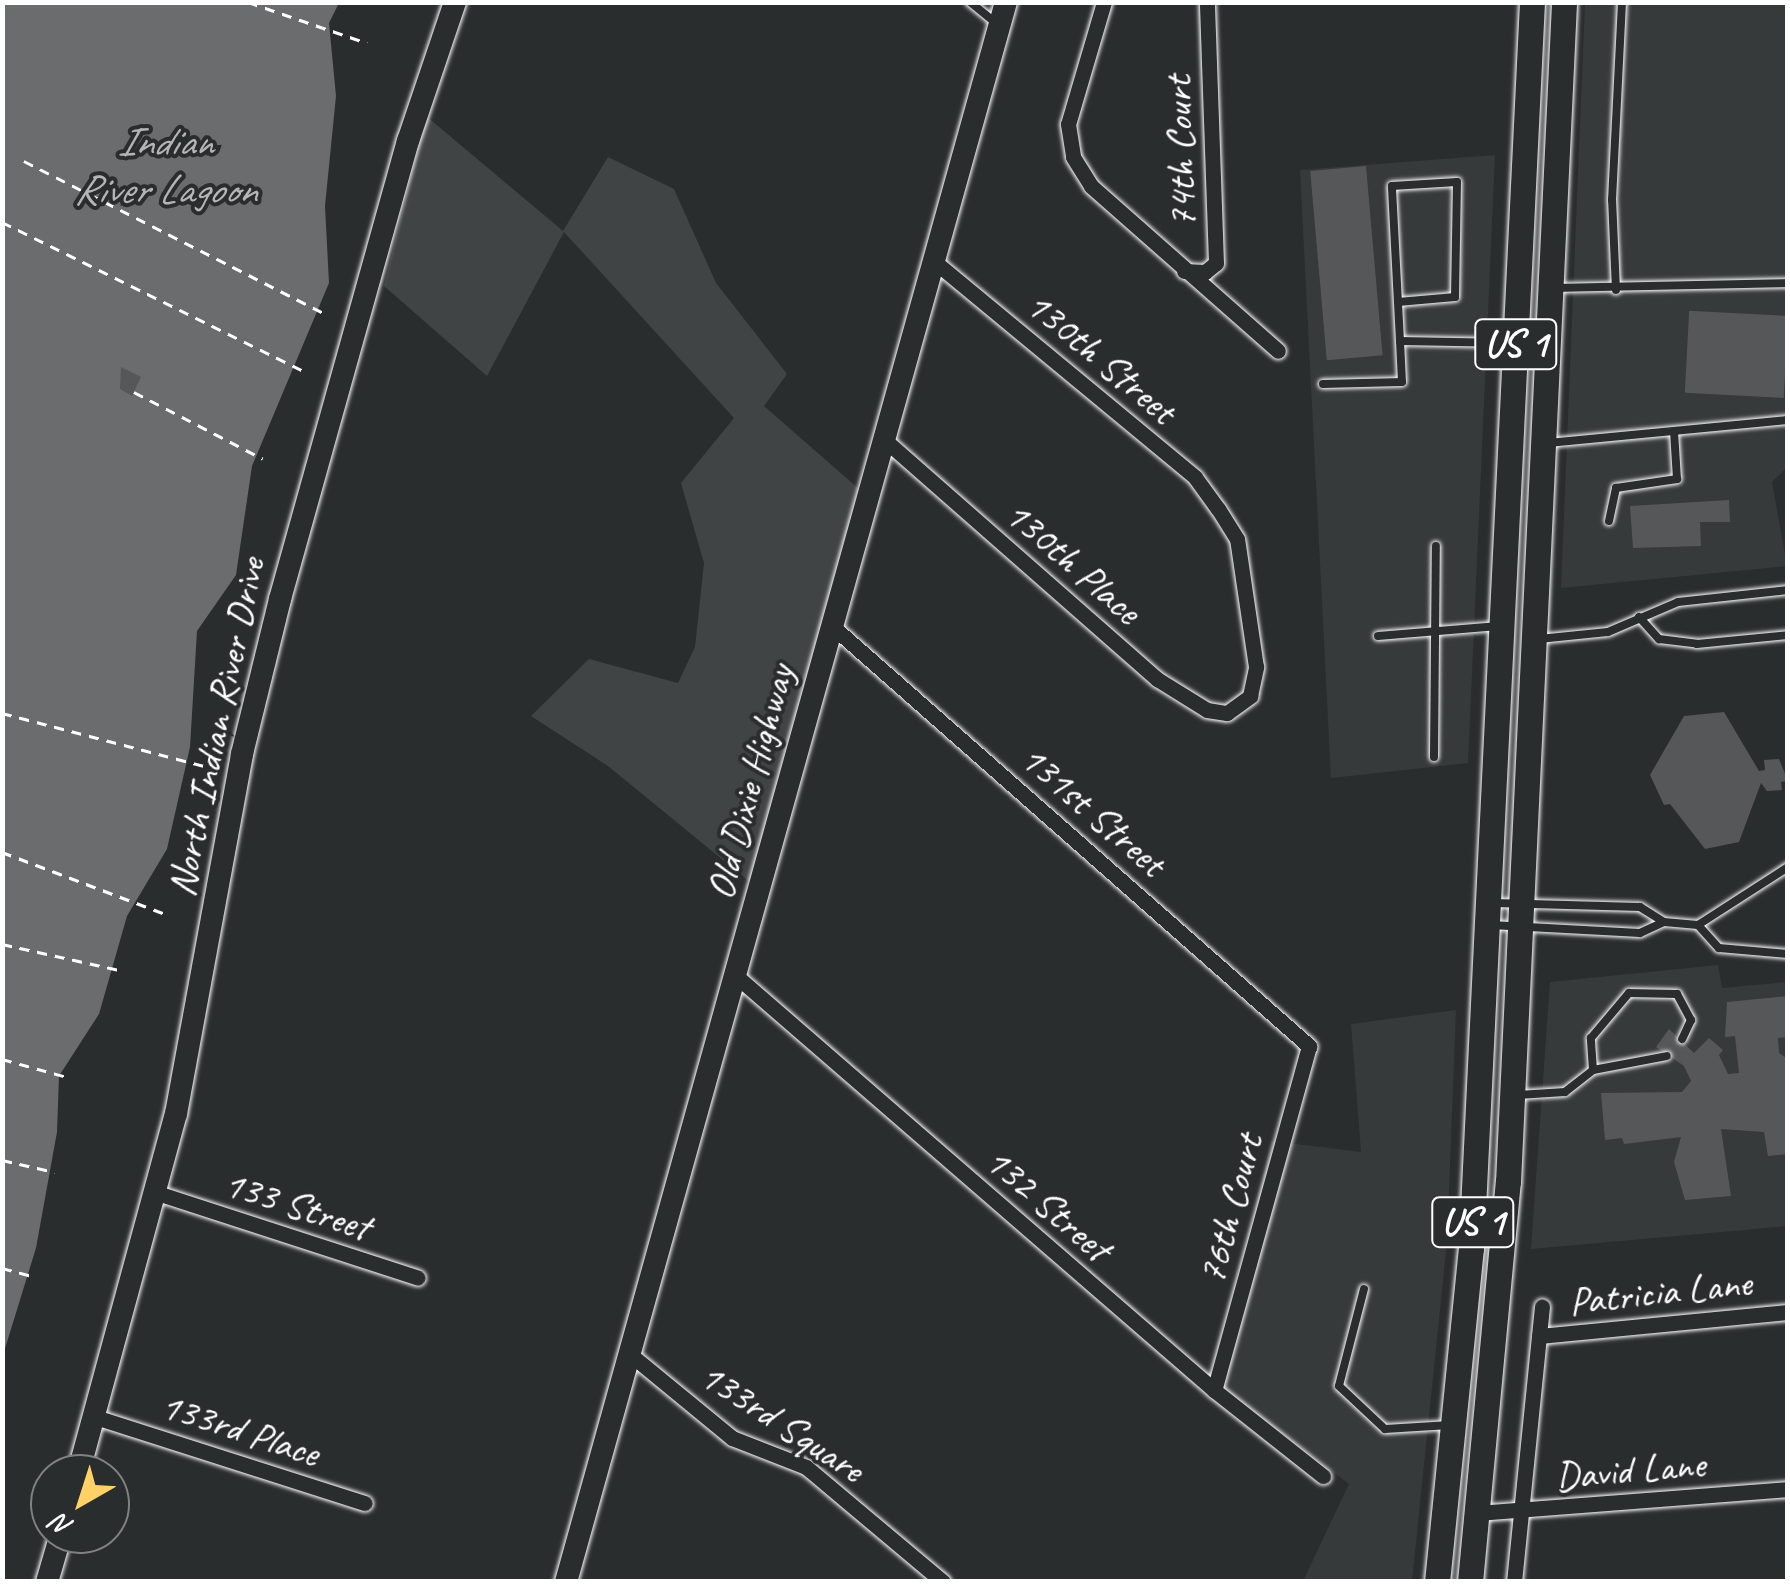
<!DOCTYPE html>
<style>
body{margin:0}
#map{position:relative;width:1790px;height:1584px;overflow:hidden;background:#2a2d2e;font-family:Caveat,sans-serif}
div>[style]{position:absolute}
.built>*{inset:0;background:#373a3b}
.green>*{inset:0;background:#414445}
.water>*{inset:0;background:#6a6c6d}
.building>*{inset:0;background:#555758;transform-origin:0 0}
.path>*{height:2.5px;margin-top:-1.25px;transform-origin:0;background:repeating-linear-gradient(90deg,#fff 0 10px,transparent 0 18px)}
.roads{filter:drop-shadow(0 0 2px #fff) drop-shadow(0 0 2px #fff)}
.lane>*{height:8px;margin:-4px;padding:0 4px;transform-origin:4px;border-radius:4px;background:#2a2d2e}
.street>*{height:15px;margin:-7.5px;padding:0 7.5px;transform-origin:7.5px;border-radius:7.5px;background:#2a2d2e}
.secondary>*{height:22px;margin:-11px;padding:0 11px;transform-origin:11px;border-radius:11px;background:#2a2d2e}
.primary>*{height:25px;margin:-12.5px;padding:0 12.5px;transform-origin:12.5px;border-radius:12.5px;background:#2a2d2e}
span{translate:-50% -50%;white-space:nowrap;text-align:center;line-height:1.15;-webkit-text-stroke:8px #2a2d2e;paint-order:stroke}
.shield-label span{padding:2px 8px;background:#2a2d2e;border:2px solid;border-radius:8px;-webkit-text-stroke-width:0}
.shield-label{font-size:38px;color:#fff;font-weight:700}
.street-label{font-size:40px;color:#fff}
.water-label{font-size:42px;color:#b4b6b6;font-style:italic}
.frame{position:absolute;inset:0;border:5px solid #fff;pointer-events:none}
.north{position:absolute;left:30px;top:1454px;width:100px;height:100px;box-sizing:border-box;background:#2a2d2e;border:2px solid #7f8182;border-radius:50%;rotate:219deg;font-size:28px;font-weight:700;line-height:40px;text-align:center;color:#fff}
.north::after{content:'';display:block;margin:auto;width:35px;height:45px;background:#ffd166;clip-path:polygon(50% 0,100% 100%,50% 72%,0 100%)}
</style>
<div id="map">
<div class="built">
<i style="clip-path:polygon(1585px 3px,1787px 3px,1788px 466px,1772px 482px,1787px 566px,1561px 588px)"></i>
<i style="clip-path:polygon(1495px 155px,1468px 763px,1331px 778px,1300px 170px)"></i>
<i style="clip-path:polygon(1718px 965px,1722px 988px,1787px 982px,1787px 1226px,1531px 1249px,1550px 982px)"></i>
<i style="clip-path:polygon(1456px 1010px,1447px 1242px,1412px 1581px,1303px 1581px,1349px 1484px,1216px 1383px,1271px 1141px,1361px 1152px,1351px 1024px)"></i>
</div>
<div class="green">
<i style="clip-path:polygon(426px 116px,563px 231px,608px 157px,674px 189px,716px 283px,787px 374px,764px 406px,859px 489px,751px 883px,608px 766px,531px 716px,589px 659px,678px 683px,695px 647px,704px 563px,681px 483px,734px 418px,564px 232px,487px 376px,384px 286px)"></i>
</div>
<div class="water">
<i style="clip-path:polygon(3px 3px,339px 3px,329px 23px,336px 96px,325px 206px,329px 283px,252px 466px,236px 575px,197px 631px,190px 747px,167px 849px,127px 916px,99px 1014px,59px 1076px,57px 1132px,36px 1248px,3px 1355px)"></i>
</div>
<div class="building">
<i style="left:1366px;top:166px;width:190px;height:56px;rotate:85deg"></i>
<i style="left:1788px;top:316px;width:82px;height:99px;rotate:93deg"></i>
<i style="clip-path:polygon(121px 367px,141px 377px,132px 396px,120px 389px)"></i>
<i style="clip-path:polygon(1729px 500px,1730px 522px,1700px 522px,1701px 546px,1633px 548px,1630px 506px)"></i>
<i style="clip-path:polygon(1724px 712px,1759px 771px,1765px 770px,1764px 760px,1779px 759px,1788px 781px,1781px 782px,1782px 790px,1767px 791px,1761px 783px,1739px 842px,1705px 849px,1670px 804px,1664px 805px,1650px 775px,1684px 716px)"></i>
<i style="clip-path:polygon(1788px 996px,1788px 1037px,1778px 1038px,1779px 1053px,1788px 1059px,1788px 1154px,1768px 1156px,1764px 1132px,1721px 1129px,1731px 1196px,1685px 1200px,1674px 1162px,1681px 1137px,1624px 1144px,1622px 1138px,1605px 1140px,1601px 1093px,1682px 1092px,1691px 1081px,1684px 1066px,1656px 1047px,1669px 1029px,1694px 1053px,1709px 1038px,1723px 1050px,1719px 1055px,1728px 1074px,1739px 1073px,1735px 1036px,1725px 1037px,1727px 1002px)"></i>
</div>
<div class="path">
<i style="left:248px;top:2px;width:126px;rotate:19deg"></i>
<i style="left:24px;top:161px;width:339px;rotate:26.9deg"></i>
<i style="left:2px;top:222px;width:339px;rotate:26.3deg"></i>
<i style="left:134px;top:392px;width:145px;rotate:27.4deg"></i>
<i style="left:2px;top:713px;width:221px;rotate:14.7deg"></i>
<i style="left:2px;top:852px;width:174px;rotate:20.8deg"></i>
<i style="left:2px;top:944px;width:120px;rotate:12.5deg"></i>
<i style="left:2px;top:1059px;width:67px;rotate:15.5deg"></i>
<i style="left:2px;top:1160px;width:54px;rotate:12.8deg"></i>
<i style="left:2px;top:1268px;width:34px;rotate:15deg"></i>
</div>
<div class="roads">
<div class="lane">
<i style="left:970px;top:2px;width:33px;rotate:39deg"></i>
<i style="left:1557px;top:288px;width:231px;rotate:-1.2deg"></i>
<i style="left:1616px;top:290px;width:90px;rotate:-92.5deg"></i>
<i style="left:1612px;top:200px;width:198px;rotate:-87.1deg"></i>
<i style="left:1400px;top:341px;width:110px;rotate:1deg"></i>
<i style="left:1323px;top:384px;width:79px;rotate:-1.5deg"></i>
<i style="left:1402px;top:382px;width:41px;rotate:-92.8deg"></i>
<i style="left:1400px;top:341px;width:155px;rotate:-93deg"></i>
<i style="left:1392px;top:186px;width:65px;rotate:-3.5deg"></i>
<i style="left:1457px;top:182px;width:115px;rotate:91deg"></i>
<i style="left:1455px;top:297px;width:57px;rotate:175deg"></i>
<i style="left:1548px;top:443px;width:241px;rotate:-5.5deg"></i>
<i style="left:1609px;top:521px;width:34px;rotate:-78deg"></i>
<i style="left:1616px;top:488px;width:62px;rotate:-8.4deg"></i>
<i style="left:1677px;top:479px;width:48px;rotate:-93.6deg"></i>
<i style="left:1639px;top:617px;width:30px;rotate:48deg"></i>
<i style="left:1659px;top:639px;width:38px;rotate:7deg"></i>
<i style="left:1697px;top:644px;width:91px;rotate:-5.6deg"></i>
<i style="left:1378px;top:636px;width:121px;rotate:-4.7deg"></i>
<i style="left:1539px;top:639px;width:69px;rotate:-5.8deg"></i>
<i style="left:1608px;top:632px;width:76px;rotate:-23.2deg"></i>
<i style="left:1678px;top:602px;width:111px;rotate:-6.2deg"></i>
<i style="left:1434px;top:757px;width:211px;rotate:-89.5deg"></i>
<i style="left:1494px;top:903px;width:146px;rotate:1.6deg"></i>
<i style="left:1640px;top:907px;width:28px;rotate:32deg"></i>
<i style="left:1664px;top:922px;width:34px;rotate:5deg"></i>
<i style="left:1698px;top:925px;width:107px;rotate:-32.8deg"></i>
<i style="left:1491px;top:925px;width:149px;rotate:3.1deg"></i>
<i style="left:1640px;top:933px;width:26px;rotate:-25deg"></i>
<i style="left:1698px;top:925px;width:31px;rotate:48deg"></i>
<i style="left:1719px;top:948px;width:69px;rotate:5deg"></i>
<i style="left:1593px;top:1070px;width:32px;rotate:-94deg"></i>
<i style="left:1591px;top:1038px;width:59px;rotate:-49.8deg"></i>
<i style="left:1629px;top:993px;width:48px;rotate:1.2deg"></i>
<i style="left:1677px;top:994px;width:30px;rotate:62deg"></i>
<i style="left:1691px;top:1020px;width:21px;rotate:115deg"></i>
<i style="left:1518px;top:1095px;width:47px;rotate:-3.7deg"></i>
<i style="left:1565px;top:1092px;width:36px;rotate:-38deg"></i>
<i style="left:1593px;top:1070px;width:75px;rotate:-10.7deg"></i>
<i style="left:1364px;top:1289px;width:100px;rotate:104.5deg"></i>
<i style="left:1339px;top:1386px;width:63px;rotate:43.1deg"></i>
<i style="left:1385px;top:1429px;width:65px;rotate:-3.5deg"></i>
</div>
<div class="street">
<i style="left:1104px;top:2px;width:127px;rotate:106.4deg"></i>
<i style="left:1068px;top:124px;width:33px;rotate:81deg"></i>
<i style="left:1073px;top:157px;width:34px;rotate:58deg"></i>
<i style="left:1091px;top:186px;width:249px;rotate:41.4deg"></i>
<i style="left:1184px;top:271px;width:21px;rotate:3deg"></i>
<i style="left:1205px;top:272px;width:14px;rotate:-39deg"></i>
<i style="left:1216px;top:263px;width:261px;rotate:-92deg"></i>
<i style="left:886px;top:441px;width:361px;rotate:41.3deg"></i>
<i style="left:1157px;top:679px;width:59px;rotate:31.8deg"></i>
<i style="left:1207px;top:710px;width:20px;rotate:9deg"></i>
<i style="left:1227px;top:713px;width:29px;rotate:-36deg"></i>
<i style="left:1250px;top:696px;width:30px;rotate:-78deg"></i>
<i style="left:1256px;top:667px;width:129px;rotate:-98.4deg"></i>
<i style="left:1237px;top:539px;width:36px;rotate:-122deg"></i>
<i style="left:1218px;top:509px;width:39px;rotate:-126deg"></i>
<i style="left:1195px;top:477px;width:337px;rotate:-140.4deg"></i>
<i style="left:832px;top:626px;width:636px;rotate:41.36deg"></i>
<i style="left:1309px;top:1046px;width:357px;rotate:105.4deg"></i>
<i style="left:735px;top:975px;width:634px;rotate:40.91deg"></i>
<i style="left:1214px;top:1390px;width:139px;rotate:38.3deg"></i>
<i style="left:157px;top:1193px;width:274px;rotate:18deg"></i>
<i style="left:1539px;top:1336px;width:250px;rotate:-5.5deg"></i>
<i style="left:631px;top:1355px;width:131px;rotate:39.4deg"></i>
<i style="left:732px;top:1438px;width:79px;rotate:21.4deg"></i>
<i style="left:806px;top:1467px;width:179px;rotate:40deg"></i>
<i style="left:95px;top:1417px;width:283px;rotate:17.7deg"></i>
<i style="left:1478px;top:1513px;width:311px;rotate:-4.4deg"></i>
<i style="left:1514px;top:1582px;width:277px;rotate:-84.2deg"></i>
</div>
<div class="secondary">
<i style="left:78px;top:1474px;width:373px;rotate:-74.8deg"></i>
<i style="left:176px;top:1114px;width:366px;rotate:-79.6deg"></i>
<i style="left:242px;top:754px;width:160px;rotate:-76.2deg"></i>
<i style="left:280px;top:599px;width:476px;rotate:-74.4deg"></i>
<i style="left:408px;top:141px;width:147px;rotate:-71.3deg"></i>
<i style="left:47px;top:1582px;width:50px;rotate:-73.7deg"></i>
<i style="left:566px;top:1582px;width:1640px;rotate:-74.44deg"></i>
</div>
<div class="primary">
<i style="left:1437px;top:1582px;width:335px;rotate:-84.2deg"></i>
<i style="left:1471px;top:1249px;width:1248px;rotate:-87.2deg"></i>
<i style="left:1470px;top:1582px;width:402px;rotate:-84.6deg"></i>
<i style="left:1508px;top:1182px;width:1181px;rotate:-87.28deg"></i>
</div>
</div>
<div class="shield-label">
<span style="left:1516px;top:344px">US 1</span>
<span style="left:1473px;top:1222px">US 1</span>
</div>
<div class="street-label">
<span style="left:1180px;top:152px;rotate:-92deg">74th Court</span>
<span style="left:1101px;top:357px;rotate:40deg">130th Street</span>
<span style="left:1073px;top:562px;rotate:41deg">130th Place</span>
<span style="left:216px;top:727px;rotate:-78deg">North Indian River Drive</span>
<span style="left:750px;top:782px;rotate:-75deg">Old Dixie Highway</span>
<span style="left:1093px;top:810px;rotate:41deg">131st Street</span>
<span style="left:1048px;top:1204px;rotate:41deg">132 Street</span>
<span style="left:297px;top:1205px;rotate:18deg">133 Street</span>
<span style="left:1230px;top:1209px;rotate:-75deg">76th Court</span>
<span style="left:1660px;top:1292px;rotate:-6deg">Patricia Lane</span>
<span style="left:782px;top:1422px;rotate:33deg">133rd Square</span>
<span style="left:240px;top:1429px;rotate:18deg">133rd Place</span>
<span style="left:1630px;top:1470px;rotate:-5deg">David Lane</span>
</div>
<div class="water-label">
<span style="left:165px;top:166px">Indian<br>River Lagoon</span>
</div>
<div class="frame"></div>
<div class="north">N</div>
</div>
